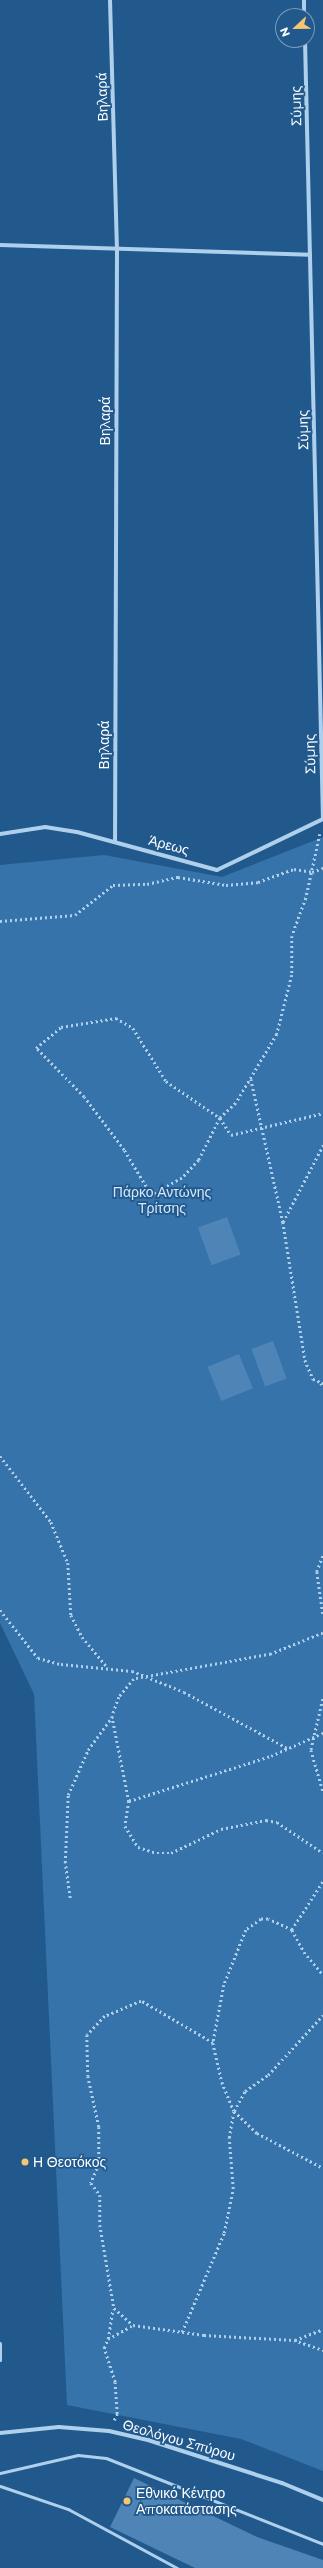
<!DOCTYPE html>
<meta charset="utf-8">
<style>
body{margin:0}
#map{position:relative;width:323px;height:2568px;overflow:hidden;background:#21598d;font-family:Montserrat,sans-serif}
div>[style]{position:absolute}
.green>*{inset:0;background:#3573aa}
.building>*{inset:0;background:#4e85b6;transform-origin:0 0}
.path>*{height:2.5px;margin-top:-1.25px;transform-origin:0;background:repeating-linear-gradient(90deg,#afd0ec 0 2px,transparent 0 5px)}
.lane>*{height:3px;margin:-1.5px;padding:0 1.5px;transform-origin:1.5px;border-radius:1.5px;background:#afd0ec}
.street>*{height:4px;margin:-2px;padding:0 2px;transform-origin:2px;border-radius:2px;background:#afd0ec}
.dots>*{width:11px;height:11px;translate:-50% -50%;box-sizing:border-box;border:2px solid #21598d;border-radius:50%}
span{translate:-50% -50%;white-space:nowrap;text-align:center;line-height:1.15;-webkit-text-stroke:3.5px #21598d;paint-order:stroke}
.street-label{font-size:14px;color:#fff}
.park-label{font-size:14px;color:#d4e8f9}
.poi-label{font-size:14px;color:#fff}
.left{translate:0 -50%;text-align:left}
.north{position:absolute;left:275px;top:8px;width:40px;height:40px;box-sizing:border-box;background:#21598d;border:1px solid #7a9bbb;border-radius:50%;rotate:248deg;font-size:11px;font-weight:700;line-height:16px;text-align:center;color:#fff}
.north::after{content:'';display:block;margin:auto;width:14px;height:18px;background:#f8c670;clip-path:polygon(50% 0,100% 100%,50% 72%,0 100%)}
</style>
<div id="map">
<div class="green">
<i style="clip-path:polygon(323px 837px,323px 2471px,241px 2439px,67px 2405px,34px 1694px,0 1623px,0 865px,104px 855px,222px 877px)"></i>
</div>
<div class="building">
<i style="left:227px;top:1217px;width:40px;height:31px;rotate:70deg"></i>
<i style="left:273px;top:1341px;width:40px;height:23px;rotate:70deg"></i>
<i style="left:239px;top:1354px;width:37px;height:34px;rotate:68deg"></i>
<i style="clip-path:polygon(134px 2478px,257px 2537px,323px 2560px,323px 2568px,195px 2568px,110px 2527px)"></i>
</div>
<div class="path">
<i style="left:320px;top:834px;width:66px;rotate:102.3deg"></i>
<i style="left:306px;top:898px;width:40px;rotate:110.2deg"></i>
<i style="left:292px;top:936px;width:39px;rotate:90deg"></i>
<i style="left:292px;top:975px;width:61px;rotate:104.3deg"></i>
<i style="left:277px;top:1034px;width:80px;rotate:120.7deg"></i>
<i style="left:236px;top:1103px;width:22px;rotate:137deg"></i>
<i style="left:220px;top:1118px;width:47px;rotate:116.6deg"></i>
<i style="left:199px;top:1160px;width:25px;rotate:133deg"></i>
<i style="left:182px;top:1178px;width:35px;rotate:151deg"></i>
<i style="left:151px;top:1195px;width:52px;rotate:-121deg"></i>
<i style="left:124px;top:1150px;width:66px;rotate:-127deg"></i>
<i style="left:84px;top:1097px;width:69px;rotate:-134.4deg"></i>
<i style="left:36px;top:1048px;width:33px;rotate:-40deg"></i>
<i style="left:61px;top:1027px;width:56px;rotate:-9.3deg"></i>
<i style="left:116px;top:1018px;width:20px;rotate:30deg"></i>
<i style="left:133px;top:1028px;width:62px;rotate:58.1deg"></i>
<i style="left:166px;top:1081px;width:65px;rotate:34.4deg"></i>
<i style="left:220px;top:1118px;width:20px;rotate:57deg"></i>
<i style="left:231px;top:1135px;width:95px;rotate:-13.4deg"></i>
<i style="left:0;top:921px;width:75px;rotate:-4.6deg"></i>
<i style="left:75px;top:915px;width:48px;rotate:-38.3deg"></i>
<i style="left:113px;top:885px;width:34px;rotate:-2deg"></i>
<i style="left:147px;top:884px;width:32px;rotate:-13deg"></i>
<i style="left:178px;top:877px;width:49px;rotate:9.5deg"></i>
<i style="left:226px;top:885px;width:32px;rotate:-5deg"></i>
<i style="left:258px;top:882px;width:38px;rotate:-20deg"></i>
<i style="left:294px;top:869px;width:18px;rotate:9deg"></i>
<i style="left:312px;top:872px;width:12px;rotate:-20deg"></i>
<i style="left:251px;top:1079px;width:147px;rotate:77.4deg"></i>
<i style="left:283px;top:1222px;width:140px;rotate:80.9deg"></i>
<i style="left:305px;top:1360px;width:21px;rotate:67deg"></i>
<i style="left:313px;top:1379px;width:11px;rotate:22deg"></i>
<i style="left:283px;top:1222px;width:87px;rotate:-62.5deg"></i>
<i style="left:321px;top:1383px;width:4px;rotate:63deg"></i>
<i style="left:0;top:1456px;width:83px;rotate:52.3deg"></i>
<i style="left:51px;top:1522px;width:44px;rotate:67.5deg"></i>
<i style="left:68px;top:1563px;width:52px;rotate:86.7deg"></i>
<i style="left:71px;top:1615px;width:25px;rotate:63deg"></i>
<i style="left:82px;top:1637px;width:40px;rotate:50deg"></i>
<i style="left:323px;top:1556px;width:17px;rotate:111deg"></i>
<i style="left:317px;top:1572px;width:42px;rotate:81.9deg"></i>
<i style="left:0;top:1610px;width:61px;rotate:51.6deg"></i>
<i style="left:38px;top:1658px;width:24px;rotate:15deg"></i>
<i style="left:61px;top:1664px;width:71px;rotate:5.6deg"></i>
<i style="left:132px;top:1671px;width:56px;rotate:22deg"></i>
<i style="left:184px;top:1692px;width:119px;rotate:28.5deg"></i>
<i style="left:323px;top:1633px;width:56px;rotate:158deg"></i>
<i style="left:271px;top:1654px;width:139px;rotate:169.7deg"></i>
<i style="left:134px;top:1679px;width:23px;rotate:130deg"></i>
<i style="left:119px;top:1697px;width:20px;rotate:110deg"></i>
<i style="left:112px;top:1716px;width:87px;rotate:78.7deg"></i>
<i style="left:129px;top:1801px;width:25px;rotate:99deg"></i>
<i style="left:125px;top:1826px;width:25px;rotate:58deg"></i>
<i style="left:138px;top:1847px;width:20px;rotate:18deg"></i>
<i style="left:157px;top:1853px;width:14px"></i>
<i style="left:171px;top:1853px;width:55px;rotate:-25.6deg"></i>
<i style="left:221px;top:1829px;width:46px;rotate:-11.3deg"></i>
<i style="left:266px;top:1820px;width:11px;rotate:10deg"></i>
<i style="left:277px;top:1822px;width:55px;rotate:34deg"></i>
<i style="left:323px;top:1699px;width:52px;rotate:103.2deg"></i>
<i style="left:311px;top:1750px;width:43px;rotate:73.7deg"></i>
<i style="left:129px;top:1801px;width:149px;rotate:-17.6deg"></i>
<i style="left:271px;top:1756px;width:57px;rotate:-23.9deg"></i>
<i style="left:323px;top:1882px;width:57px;rotate:122.9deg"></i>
<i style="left:292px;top:1930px;width:25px;rotate:61deg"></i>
<i style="left:304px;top:1952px;width:30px;rotate:50deg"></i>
<i style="left:70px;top:1898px;width:35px;rotate:-98deg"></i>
<i style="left:65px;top:1863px;width:68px;rotate:-87.5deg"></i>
<i style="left:68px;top:1795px;width:49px;rotate:-66deg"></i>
<i style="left:88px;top:1750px;width:41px;rotate:-54deg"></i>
<i style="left:292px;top:1930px;width:26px;rotate:-155deg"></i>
<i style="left:268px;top:1919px;width:7px;rotate:180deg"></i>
<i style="left:261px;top:1919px;width:19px;rotate:144deg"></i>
<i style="left:246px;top:1930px;width:59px;rotate:111.8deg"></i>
<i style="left:224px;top:1985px;width:59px;rotate:100.7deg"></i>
<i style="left:213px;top:2043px;width:40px;rotate:77deg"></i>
<i style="left:222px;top:2082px;width:31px;rotate:68deg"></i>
<i style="left:234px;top:2111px;width:32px;rotate:44deg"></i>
<i style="left:257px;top:2133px;width:75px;rotate:27.9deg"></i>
<i style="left:213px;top:2043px;width:83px;rotate:-149.7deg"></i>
<i style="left:141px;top:2001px;width:39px;rotate:157deg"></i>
<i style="left:105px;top:2016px;width:26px;rotate:133deg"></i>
<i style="left:87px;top:2035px;width:41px;rotate:88.6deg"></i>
<i style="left:88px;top:2076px;width:52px;rotate:77.8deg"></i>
<i style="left:99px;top:2127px;width:37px;rotate:90deg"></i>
<i style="left:99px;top:2164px;width:21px;rotate:113deg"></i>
<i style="left:91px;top:2183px;width:15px;rotate:53deg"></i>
<i style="left:100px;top:2195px;width:30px;rotate:90deg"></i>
<i style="left:100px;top:2225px;width:84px;rotate:80.4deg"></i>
<i style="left:114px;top:2308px;width:25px;rotate:42deg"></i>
<i style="left:133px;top:2325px;width:72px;rotate:8deg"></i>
<i style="left:204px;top:2335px;width:90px;rotate:3.2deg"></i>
<i style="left:294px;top:2340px;width:31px;rotate:19deg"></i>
<i style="left:182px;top:2332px;width:108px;rotate:-67deg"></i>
<i style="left:224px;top:2233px;width:45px;rotate:-78.4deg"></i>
<i style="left:233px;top:2189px;width:51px;rotate:-94.5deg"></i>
<i style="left:229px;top:2138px;width:27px;rotate:-80deg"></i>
<i style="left:234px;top:2111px;width:23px;rotate:-61deg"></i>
<i style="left:245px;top:2091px;width:28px;rotate:-35deg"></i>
<i style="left:268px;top:2075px;width:81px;rotate:-47.5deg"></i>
<i style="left:108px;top:2339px;width:30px;rotate:-81deg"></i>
<i style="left:295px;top:2340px;width:30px;rotate:-21deg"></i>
<i style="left:114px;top:2420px;width:7px;rotate:-63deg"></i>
<i style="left:117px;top:2414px;width:32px;rotate:-94deg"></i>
<i style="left:115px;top:2382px;width:36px;rotate:-108deg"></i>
<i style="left:104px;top:2348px;width:10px;rotate:-66deg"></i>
<i style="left:108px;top:2339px;width:29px;rotate:-29deg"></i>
</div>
<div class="lane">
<i style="left:0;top:2343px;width:17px;rotate:90deg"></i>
<i style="left:0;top:2473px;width:80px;rotate:-13deg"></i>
<i style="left:78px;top:2455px;width:28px;rotate:6deg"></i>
<i style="left:106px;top:2458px;width:233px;rotate:21.6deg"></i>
<i style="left:0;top:2486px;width:72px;rotate:18.7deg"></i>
<i style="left:68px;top:2509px;width:124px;rotate:28.4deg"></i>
</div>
<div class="street">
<i style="left:110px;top:0;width:249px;rotate:88.4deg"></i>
<i style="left:117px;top:249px;width:593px;rotate:90.19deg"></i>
<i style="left:304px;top:0;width:16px;rotate:90deg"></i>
<i style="left:305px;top:40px;width:779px;rotate:88.68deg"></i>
<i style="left:0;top:245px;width:310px;rotate:1.8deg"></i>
<i style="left:0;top:834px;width:46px;rotate:-8.8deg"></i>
<i style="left:45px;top:827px;width:32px;rotate:9deg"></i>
<i style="left:77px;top:832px;width:145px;rotate:15.2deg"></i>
<i style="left:217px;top:870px;width:118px;rotate:-25.7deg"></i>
<i style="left:0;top:2433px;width:59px;rotate:-5.8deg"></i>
<i style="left:59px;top:2427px;width:50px;rotate:4.6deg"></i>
<i style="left:109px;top:2431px;width:40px;rotate:13deg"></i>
<i style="left:148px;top:2440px;width:141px;rotate:17.8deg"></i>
<i style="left:282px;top:2483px;width:44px;rotate:22.5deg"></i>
</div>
<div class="dots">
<i style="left:25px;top:2162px;background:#f8c670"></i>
<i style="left:127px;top:2501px;background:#f8c670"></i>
</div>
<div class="street-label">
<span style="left:102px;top:97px;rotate:-92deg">Βηλαρά</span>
<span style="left:296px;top:106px;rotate:-91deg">Σύμης</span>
<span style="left:105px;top:421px;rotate:-90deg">Βηλαρά</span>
<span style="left:303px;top:430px;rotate:-91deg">Σύμης</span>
<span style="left:104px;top:745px;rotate:-90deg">Βηλαρά</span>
<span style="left:310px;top:754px;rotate:-91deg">Σύμης</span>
<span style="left:169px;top:845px;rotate:15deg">Άρεως</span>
<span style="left:179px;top:2440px;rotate:16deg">Θεολόγου Σπύρου</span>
</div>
<div class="park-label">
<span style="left:162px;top:1200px">Πάρκο Αντώνης<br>Τρίτσης</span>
</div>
<div class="poi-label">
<span class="left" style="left:33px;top:2162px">Η Θεοτόκος</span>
<span class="left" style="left:136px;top:2501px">Εθνικό Κέντρο<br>Αποκατάστασης</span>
</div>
<div class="north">N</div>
</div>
